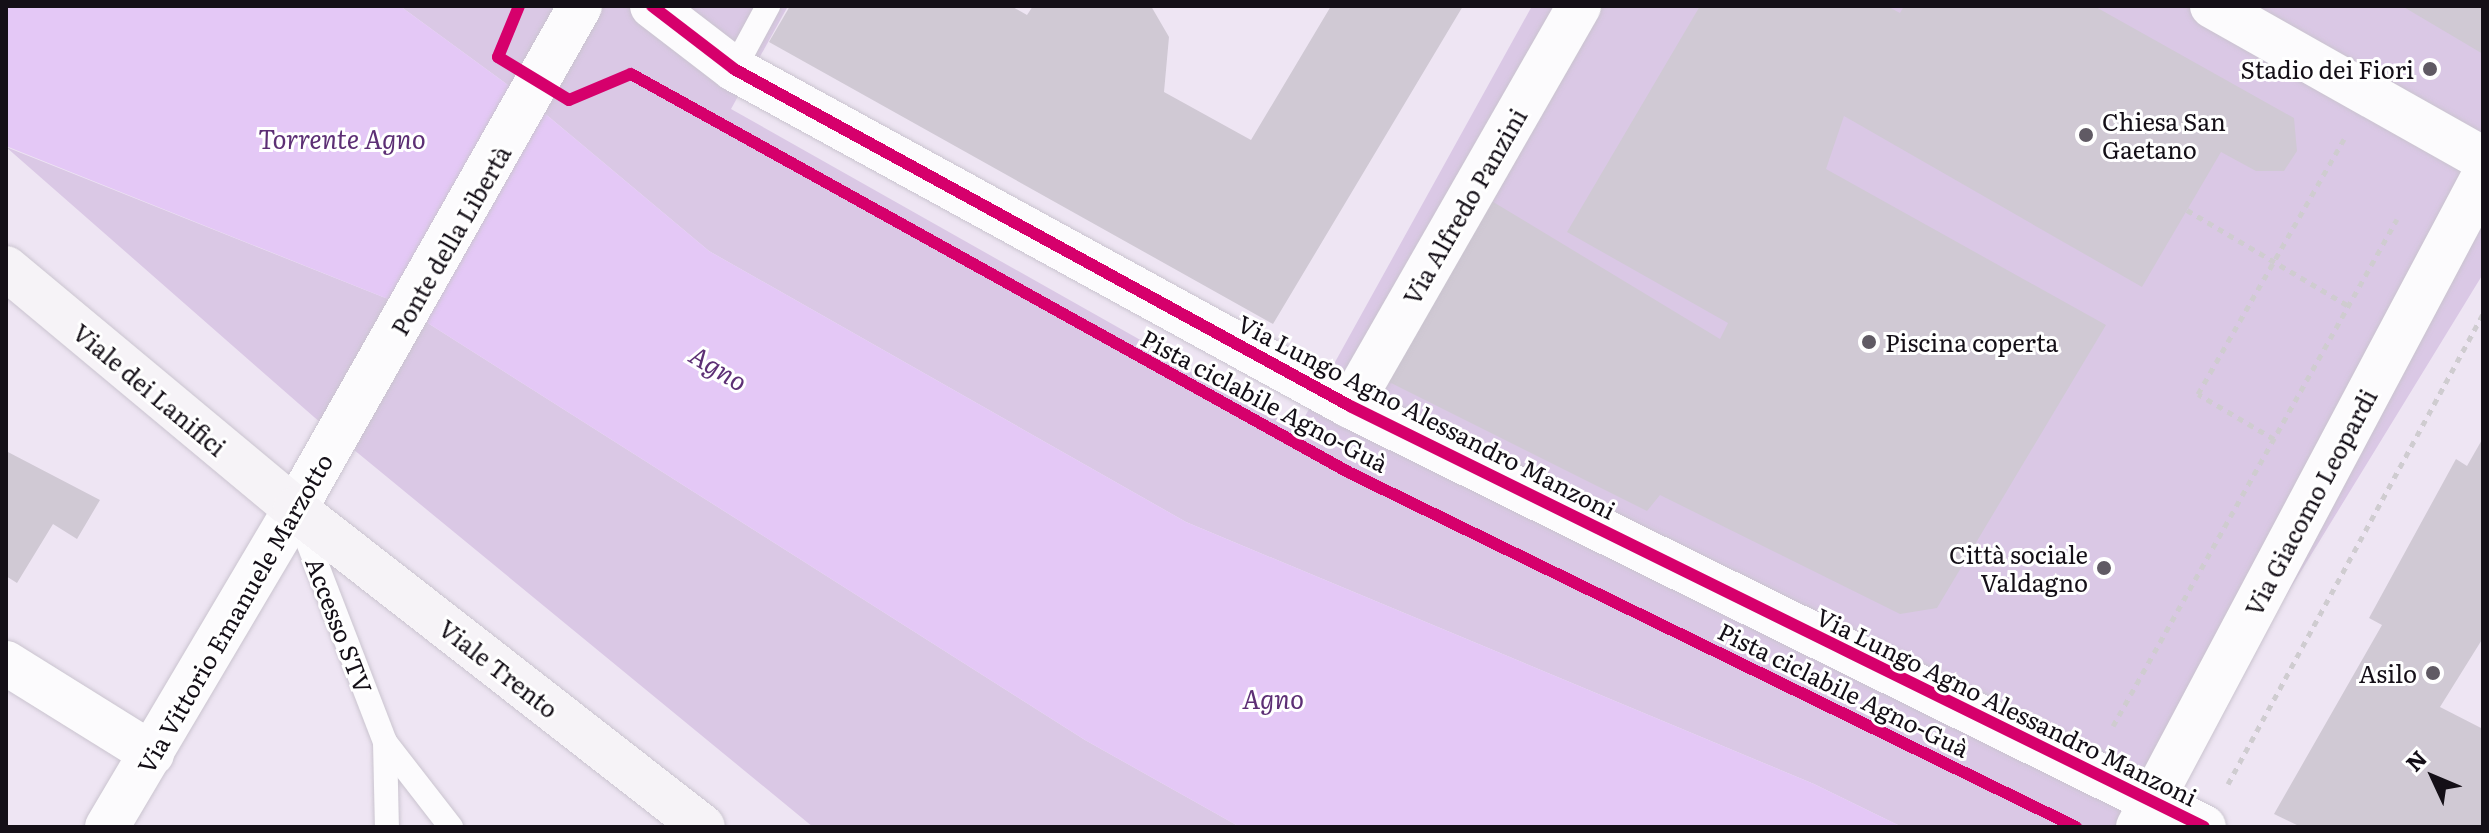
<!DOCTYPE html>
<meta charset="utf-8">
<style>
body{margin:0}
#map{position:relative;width:2489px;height:833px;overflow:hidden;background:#eee5f3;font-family:Literata,serif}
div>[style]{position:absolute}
.green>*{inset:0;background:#dac8e5}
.water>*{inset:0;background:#e4c8f6}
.building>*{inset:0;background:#d0c9d4}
.path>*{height:5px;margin-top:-2.5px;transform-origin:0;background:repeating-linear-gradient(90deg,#cfccd0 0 6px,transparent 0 12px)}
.roads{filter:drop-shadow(0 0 2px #cac4cf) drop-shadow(0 0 2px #cac4cf)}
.service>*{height:24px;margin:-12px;padding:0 12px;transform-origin:12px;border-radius:12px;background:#fcfbfd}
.minor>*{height:44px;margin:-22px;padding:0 22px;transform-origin:22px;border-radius:22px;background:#fcfbfd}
.tertiary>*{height:44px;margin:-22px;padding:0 22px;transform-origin:22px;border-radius:22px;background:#fcfbfd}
.secondary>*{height:44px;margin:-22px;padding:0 22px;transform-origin:22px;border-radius:22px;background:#f6f3f7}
.cycleway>*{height:12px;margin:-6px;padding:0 6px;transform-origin:6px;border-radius:6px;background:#d6006c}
.dots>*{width:22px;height:22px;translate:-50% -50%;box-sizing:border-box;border:4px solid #fff;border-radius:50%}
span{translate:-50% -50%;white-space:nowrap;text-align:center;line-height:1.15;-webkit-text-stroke:6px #fff;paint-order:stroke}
.poi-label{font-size:24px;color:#140f17}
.right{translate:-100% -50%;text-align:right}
.left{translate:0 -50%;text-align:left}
.street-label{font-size:24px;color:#140f17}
.water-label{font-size:26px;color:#5d2f75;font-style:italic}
.frame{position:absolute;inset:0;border:8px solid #140f17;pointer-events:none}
.north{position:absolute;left:2393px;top:737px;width:80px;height:80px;-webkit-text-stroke:6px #fff;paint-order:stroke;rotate:314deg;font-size:22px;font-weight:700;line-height:32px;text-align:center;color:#140f17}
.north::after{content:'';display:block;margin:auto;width:28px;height:36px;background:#140f17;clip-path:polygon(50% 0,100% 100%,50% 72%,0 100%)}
</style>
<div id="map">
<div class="green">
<i style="clip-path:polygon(400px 6px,788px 6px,731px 109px,1298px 429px,1532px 6px,2483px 6px,2483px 274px,2164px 795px,2225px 827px,1902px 827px,1814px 784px,1186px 522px,709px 251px,530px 101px)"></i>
<i style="clip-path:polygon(6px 147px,393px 301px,1085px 740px,1240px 827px,813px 827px,314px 417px)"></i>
</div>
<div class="water">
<i style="clip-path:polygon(6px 6px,400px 6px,530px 101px,709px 251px,1186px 522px,1814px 784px,1902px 827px,1240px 827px,1085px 740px,393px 301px,6px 146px)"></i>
</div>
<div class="building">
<i style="clip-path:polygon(790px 6px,1011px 6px,1027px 15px,1033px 6px,1151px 6px,1169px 37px,1164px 92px,1251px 140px,1331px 6px,1463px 6px,1273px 324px,769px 42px)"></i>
<i style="clip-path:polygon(1700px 6px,1887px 6px,1900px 13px,1904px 6px,2094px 6px,2294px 118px,2297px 151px,2284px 171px,2256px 171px,2221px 152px,2142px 287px,1844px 116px,1826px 169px,2106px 325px,1937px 608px,1900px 614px,1660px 495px,1647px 511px,1383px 379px,1490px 200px,1720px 339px,1728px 323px,1567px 232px)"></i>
<i style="clip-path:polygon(2402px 6px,2483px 6px,2483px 54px)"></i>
<i style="clip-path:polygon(2483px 438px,2483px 638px,2440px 707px,2483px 729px,2483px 827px,2301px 827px,2274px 814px,2382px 625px,2369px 618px,2456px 459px,2467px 466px)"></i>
<i style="clip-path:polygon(6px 451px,100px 500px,77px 539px,53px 524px,17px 583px,6px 576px)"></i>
</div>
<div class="path">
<i style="left:2187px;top:210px;width:188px;rotate:30.7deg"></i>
<i style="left:2274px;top:439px;width:88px;rotate:-149.4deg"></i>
<i style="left:2198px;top:394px;width:294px;rotate:-60.2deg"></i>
<i style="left:2113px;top:726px;width:581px;rotate:-60.74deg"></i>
<i style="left:2228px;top:784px;width:535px;rotate:-61.52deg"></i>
</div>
<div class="roads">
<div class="service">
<i style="left:734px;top:69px;width:72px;rotate:-61.6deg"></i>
<i style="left:299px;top:519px;width:239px;rotate:68.9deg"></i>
<i style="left:385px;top:742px;width:108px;rotate:52.2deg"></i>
<i style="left:385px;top:742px;width:85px;rotate:88.7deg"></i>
</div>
<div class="minor">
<i style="left:652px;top:6px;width:103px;rotate:37.5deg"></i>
<i style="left:734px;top:69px;width:702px;rotate:28.68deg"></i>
<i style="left:1350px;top:406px;width:952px;rotate:26.24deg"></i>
<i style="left:2212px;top:6px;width:311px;rotate:29.4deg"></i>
<i style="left:1350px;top:406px;width:461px;rotate:-60.2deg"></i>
<i style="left:6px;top:663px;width:172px;rotate:31.9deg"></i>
<i style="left:107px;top:827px;width:369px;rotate:-59.4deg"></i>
<i style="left:2138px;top:827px;width:736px;rotate:-62.04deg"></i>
</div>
<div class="tertiary">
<i style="left:295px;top:509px;width:578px;rotate:-60.46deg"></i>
</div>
<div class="secondary">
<i style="left:6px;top:268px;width:376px;rotate:39.8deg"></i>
<i style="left:295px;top:509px;width:517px;rotate:37.93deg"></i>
</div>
</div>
<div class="cycleway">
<i style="left:519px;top:6px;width:55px;rotate:112.4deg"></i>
<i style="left:498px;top:57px;width:83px;rotate:31.2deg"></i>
<i style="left:569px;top:100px;width:67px;rotate:-22.8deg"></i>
<i style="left:631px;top:74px;width:820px;rotate:29.03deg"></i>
<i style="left:1348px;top:472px;width:810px;rotate:26deg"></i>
<i style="left:652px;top:6px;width:103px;rotate:37.5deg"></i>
<i style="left:734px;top:69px;width:702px;rotate:28.68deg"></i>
<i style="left:1350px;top:406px;width:952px;rotate:26.24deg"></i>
</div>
<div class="dots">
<i style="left:2430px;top:69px;background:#605a64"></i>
<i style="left:2086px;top:135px;background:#605a64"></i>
<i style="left:1869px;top:342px;background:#605a64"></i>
<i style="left:2104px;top:568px;background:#605a64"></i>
<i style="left:2433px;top:673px;background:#605a64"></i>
</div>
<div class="poi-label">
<span class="right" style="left:2414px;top:69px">Stadio dei Fiori</span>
<span class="left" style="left:2102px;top:135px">Chiesa San<br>Gaetano</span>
<span class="left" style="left:1885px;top:342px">Piscina coperta</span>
<span class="right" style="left:2088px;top:568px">Città sociale<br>Valdagno</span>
<span class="right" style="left:2417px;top:673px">Asilo</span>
</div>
<div class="street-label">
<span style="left:1464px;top:206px;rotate:-60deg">Via Alfredo Panzini</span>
<span style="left:450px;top:240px;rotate:-60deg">Ponte della Libertà</span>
<span style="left:150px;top:389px;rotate:40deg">Viale dei Lanifici</span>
<span style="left:1265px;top:400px;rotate:28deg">Pista ciclabile Agno-Guà</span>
<span style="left:1427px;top:416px;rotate:27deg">Via Lungo Agno Alessandro Manzoni</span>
<span style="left:2310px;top:502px;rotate:-62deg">Via Giacomo Leopardi</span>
<span style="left:234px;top:613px;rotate:-60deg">Via Vittorio Emanuele Marzotto</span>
<span style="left:340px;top:625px;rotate:69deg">Accesso STV</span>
<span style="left:499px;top:668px;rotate:38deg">Viale Trento</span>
<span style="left:1844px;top:689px;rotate:26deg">Pista ciclabile Agno-Guà</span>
<span style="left:2007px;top:706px;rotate:26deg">Via Lungo Agno Alessandro Manzoni</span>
</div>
<div class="water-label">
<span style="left:342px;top:138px">Torrente Agno</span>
<span style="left:719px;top:367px;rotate:31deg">Agno</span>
<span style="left:1273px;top:698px">Agno</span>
</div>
<div class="frame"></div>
<div class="north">N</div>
</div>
